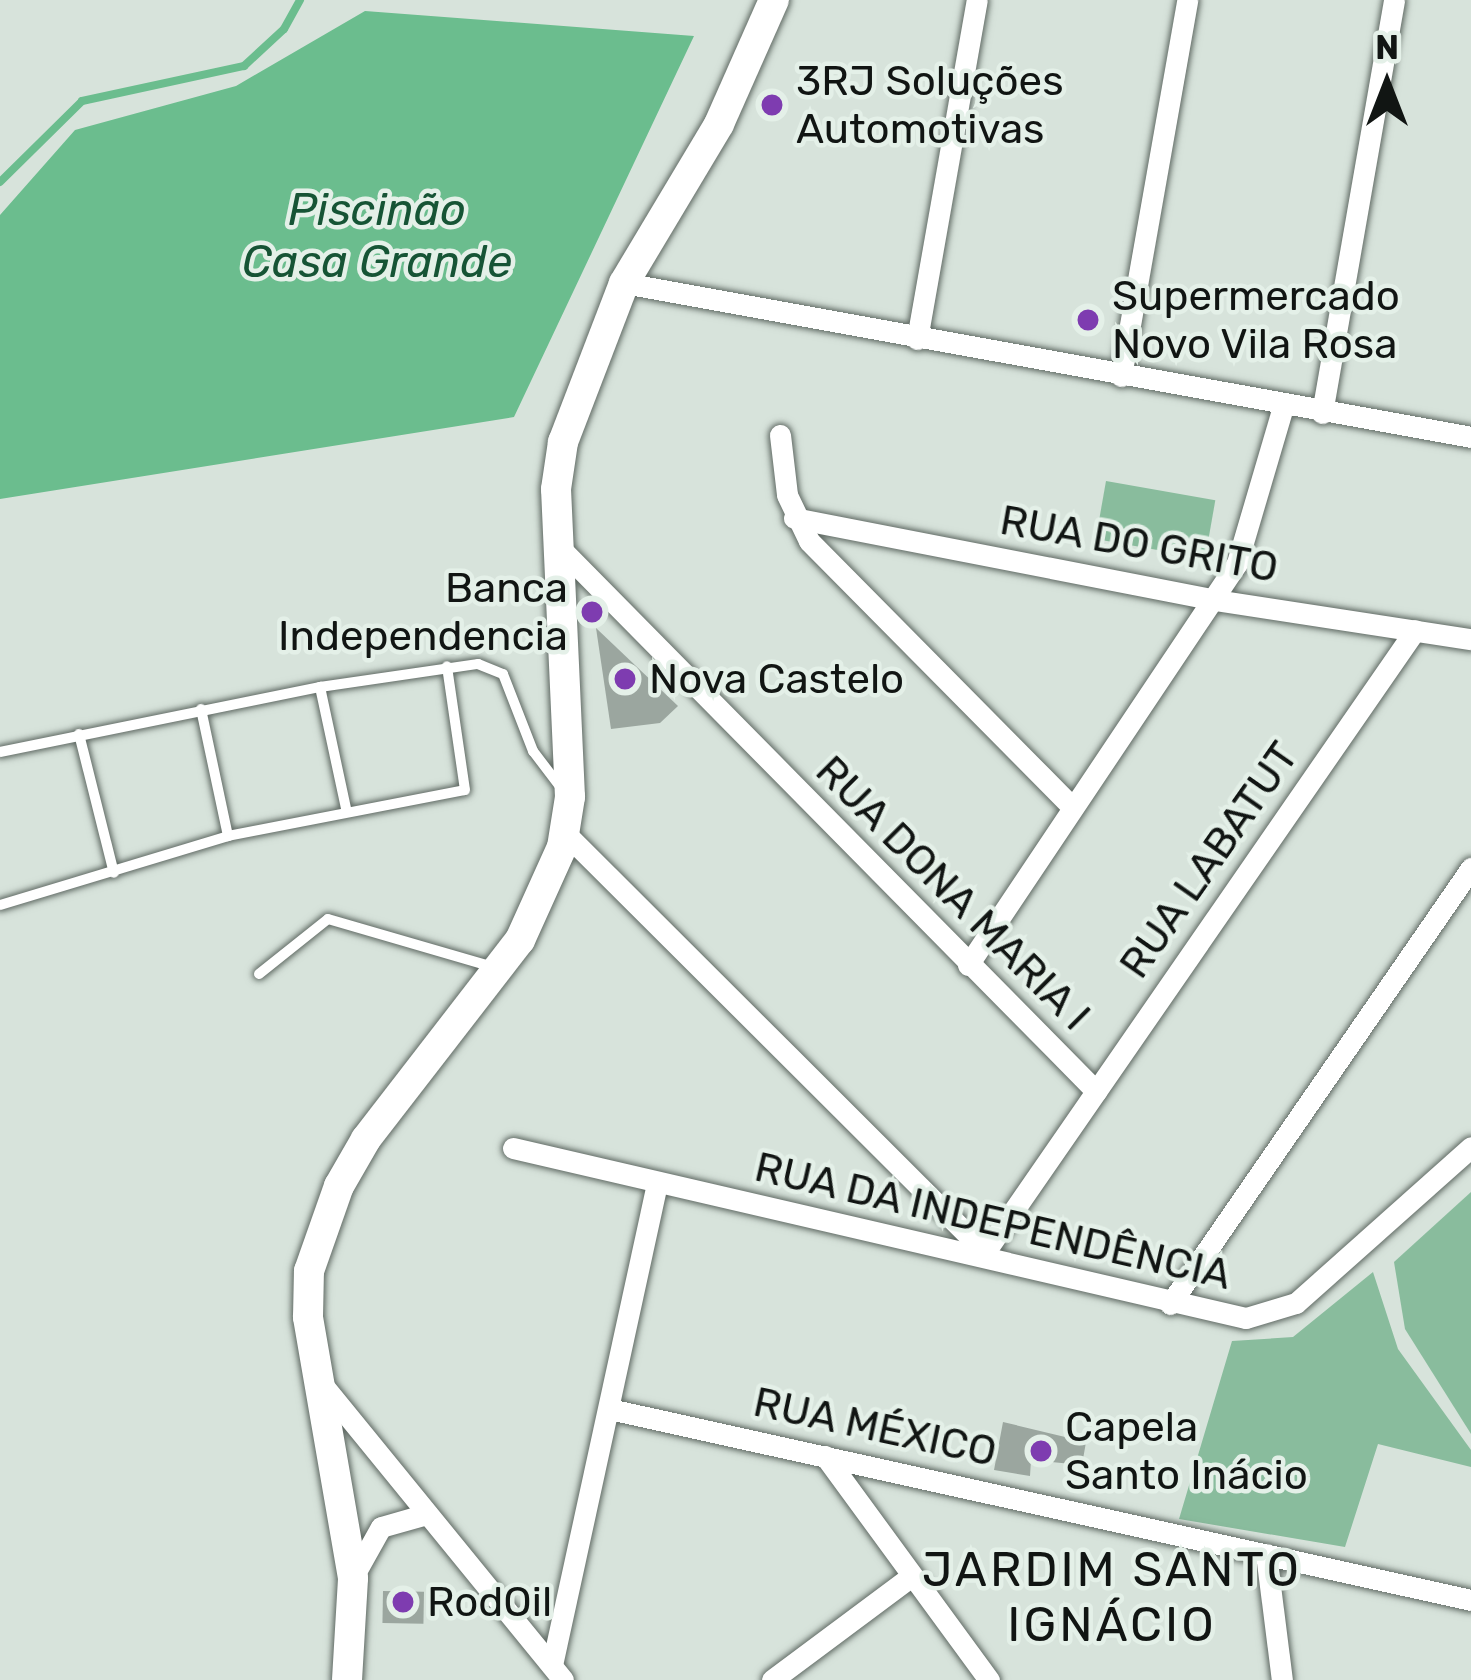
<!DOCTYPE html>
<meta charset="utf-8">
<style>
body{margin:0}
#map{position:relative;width:1471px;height:1680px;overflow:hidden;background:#d7e3db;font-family:Rubik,sans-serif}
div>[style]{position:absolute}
.green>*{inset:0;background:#89bc9d;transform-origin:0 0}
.water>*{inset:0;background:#6bbd8e}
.stream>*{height:8px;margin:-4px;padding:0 4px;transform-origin:4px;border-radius:4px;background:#6bbd8e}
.building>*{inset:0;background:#9ba69f;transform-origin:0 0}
.roads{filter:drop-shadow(0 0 3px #606a64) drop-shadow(0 0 3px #606a64)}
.lane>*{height:10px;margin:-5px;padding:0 5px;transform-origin:5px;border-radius:5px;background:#fff}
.street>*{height:21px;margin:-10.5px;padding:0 10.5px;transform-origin:10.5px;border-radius:10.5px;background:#fff}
.primary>*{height:30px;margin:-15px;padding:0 15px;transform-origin:15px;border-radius:15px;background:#fff}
.dots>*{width:33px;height:33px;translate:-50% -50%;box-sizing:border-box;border:6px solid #e4f0e8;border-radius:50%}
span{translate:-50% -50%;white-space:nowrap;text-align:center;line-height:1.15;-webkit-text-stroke:9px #e4f0e8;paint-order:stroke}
.poi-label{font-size:42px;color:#111513}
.left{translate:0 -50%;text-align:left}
.right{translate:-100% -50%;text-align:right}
.street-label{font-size:42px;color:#111513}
.water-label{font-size:45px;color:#165435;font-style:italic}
.quarter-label{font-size:48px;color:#111513;letter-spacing:3px}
.north{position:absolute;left:1327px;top:24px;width:120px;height:120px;-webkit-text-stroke:9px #e4f0e8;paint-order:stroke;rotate:0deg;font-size:33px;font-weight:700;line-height:48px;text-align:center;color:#111513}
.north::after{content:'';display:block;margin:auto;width:42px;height:54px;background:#111513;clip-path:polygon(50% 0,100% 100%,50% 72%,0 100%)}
</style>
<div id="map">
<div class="green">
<i style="left:1106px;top:481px;width:111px;height:59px;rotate:10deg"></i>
<i style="clip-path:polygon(1471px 1192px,1471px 1434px,1405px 1329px,1394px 1262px)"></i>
<i style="clip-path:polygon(1373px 1272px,1398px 1349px,1471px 1450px,1471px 1467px,1378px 1444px,1345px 1547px,1179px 1519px,1232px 1341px,1293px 1337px)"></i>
</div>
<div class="water">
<i style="clip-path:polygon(365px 11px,694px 36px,514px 417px,0 499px,0 215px,75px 130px,236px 86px)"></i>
</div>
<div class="stream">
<i style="left:0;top:182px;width:115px;rotate:-44.6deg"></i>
<i style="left:82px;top:101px;width:166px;rotate:-12.2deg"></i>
<i style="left:244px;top:66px;width:54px;rotate:-42.8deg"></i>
<i style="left:284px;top:29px;width:33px;rotate:-61deg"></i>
</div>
<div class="building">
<i style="clip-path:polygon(596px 628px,678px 706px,660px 723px,611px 729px)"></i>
<i style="clip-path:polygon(1003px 1422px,1086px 1442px,1082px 1465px,1031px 1460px,1030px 1476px,994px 1470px)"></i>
<i style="left:383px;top:1591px;width:41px;height:32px;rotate:1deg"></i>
</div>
<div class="roads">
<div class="lane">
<i style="left:320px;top:687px;width:124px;rotate:77.9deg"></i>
<i style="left:201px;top:709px;width:130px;rotate:78deg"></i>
<i style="left:79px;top:734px;width:143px;rotate:75.9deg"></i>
<i style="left:0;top:752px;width:327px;rotate:-11.5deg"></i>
<i style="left:320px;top:687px;width:160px;rotate:-8.3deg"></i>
<i style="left:478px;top:664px;width:27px;rotate:22deg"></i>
<i style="left:503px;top:674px;width:83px;rotate:68.7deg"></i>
<i style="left:533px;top:751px;width:48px;rotate:52.7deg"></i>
<i style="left:0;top:905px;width:238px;rotate:-16.8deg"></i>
<i style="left:228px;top:836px;width:241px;rotate:-11deg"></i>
<i style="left:465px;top:790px;width:125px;rotate:-98.3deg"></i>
<i style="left:259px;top:974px;width:88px;rotate:-38.6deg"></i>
<i style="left:328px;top:919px;width:176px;rotate:16.2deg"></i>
</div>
<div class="street">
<i style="left:624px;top:283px;width:861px;rotate:10.3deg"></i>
<i style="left:917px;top:339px;width:344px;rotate:-80deg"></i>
<i style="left:1121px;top:376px;width:382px;rotate:-80deg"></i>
<i style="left:1322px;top:413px;width:419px;rotate:-80.1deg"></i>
<i style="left:780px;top:435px;width:60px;rotate:83.3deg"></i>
<i style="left:787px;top:495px;width:51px;rotate:64.4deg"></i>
<i style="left:809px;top:541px;width:375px;rotate:45.3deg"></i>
<i style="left:794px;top:518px;width:429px;rotate:11deg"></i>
<i style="left:1215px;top:600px;width:259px;rotate:8.7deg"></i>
<i style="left:556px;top:544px;width:769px;rotate:45.37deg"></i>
<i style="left:566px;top:834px;width:592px;rotate:44.93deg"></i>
<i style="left:985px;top:1252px;width:756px;rotate:-55.34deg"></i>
<i style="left:968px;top:965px;width:484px;rotate:-56.2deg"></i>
<i style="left:1237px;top:563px;width:163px;rotate:-73.6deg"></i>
<i style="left:513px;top:1148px;width:752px;rotate:13.06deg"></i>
<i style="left:1246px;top:1318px;width:52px;rotate:-16.7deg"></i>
<i style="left:1296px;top:1303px;width:234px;rotate:-41.7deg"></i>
<i style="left:1170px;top:1304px;width:530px;rotate:-55.38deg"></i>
<i style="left:321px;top:1383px;width:383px;rotate:50.8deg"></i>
<i style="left:614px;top:1410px;width:878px;rotate:12.5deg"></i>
<i style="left:825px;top:1456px;width:278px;rotate:53.8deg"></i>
<i style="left:1266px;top:1554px;width:127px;rotate:82.8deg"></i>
<i style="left:353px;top:1577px;width:57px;rotate:-60.8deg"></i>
<i style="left:381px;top:1527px;width:48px;rotate:-15.8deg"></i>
<i style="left:552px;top:1665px;width:491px;rotate:-77.7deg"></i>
<i style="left:772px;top:1680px;width:172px;rotate:-36.7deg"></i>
</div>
<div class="primary">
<i style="left:347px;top:1680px;width:102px;rotate:-86.6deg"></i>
<i style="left:353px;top:1578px;width:265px;rotate:-99.8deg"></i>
<i style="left:308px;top:1317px;width:46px;rotate:-88.8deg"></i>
<i style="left:309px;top:1271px;width:90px;rotate:-70.6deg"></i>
<i style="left:339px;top:1186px;width:54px;rotate:-60.1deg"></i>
<i style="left:366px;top:1139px;width:252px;rotate:-52.3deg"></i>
<i style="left:520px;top:940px;width:102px;rotate:-65.7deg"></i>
<i style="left:562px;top:847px;width:51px;rotate:-80.9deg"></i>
<i style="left:570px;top:797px;width:308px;rotate:-92.6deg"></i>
<i style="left:556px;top:489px;width:48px;rotate:-81.5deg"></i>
<i style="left:563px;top:442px;width:170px;rotate:-69deg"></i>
<i style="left:624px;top:283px;width:185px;rotate:-59.1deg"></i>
<i style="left:719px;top:124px;width:136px;rotate:-66.1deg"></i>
</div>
</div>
<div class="dots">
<i style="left:772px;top:105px;background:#7e3cb0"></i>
<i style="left:1088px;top:320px;background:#7e3cb0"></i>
<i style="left:592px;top:612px;background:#7e3cb0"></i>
<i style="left:625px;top:679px;background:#7e3cb0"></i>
<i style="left:1041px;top:1451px;background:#7e3cb0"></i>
<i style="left:403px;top:1602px;background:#7e3cb0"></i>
</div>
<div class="poi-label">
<span class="left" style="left:796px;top:105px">3RJ Soluções<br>Automotivas</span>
<span class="left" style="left:1112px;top:320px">Supermercado<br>Novo Vila Rosa</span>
<span class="right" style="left:568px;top:612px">Banca<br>Independencia</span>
<span class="left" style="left:649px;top:679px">Nova Castelo</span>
<span class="left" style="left:1065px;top:1451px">Capela<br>Santo Inácio</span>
<span class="left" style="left:427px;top:1602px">RodOil</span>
</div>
<div class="street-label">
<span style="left:1139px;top:544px;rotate:10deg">RUA DO GRITO</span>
<span style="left:1209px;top:860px;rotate:-55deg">RUA LABATUT</span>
<span style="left:953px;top:893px;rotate:45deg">RUA DONA MARIA I</span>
<span style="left:993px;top:1221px;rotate:13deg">RUA DA INDEPENDÊNCIA</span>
<span style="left:875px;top:1427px;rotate:12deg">RUA MÉXICO</span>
</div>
<div class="water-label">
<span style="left:377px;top:236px">Piscinão<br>Casa Grande</span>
</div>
<div class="quarter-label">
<span style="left:1112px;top:1597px">JARDIM SANTO<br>IGNÁCIO</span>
</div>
<div class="north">N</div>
</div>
